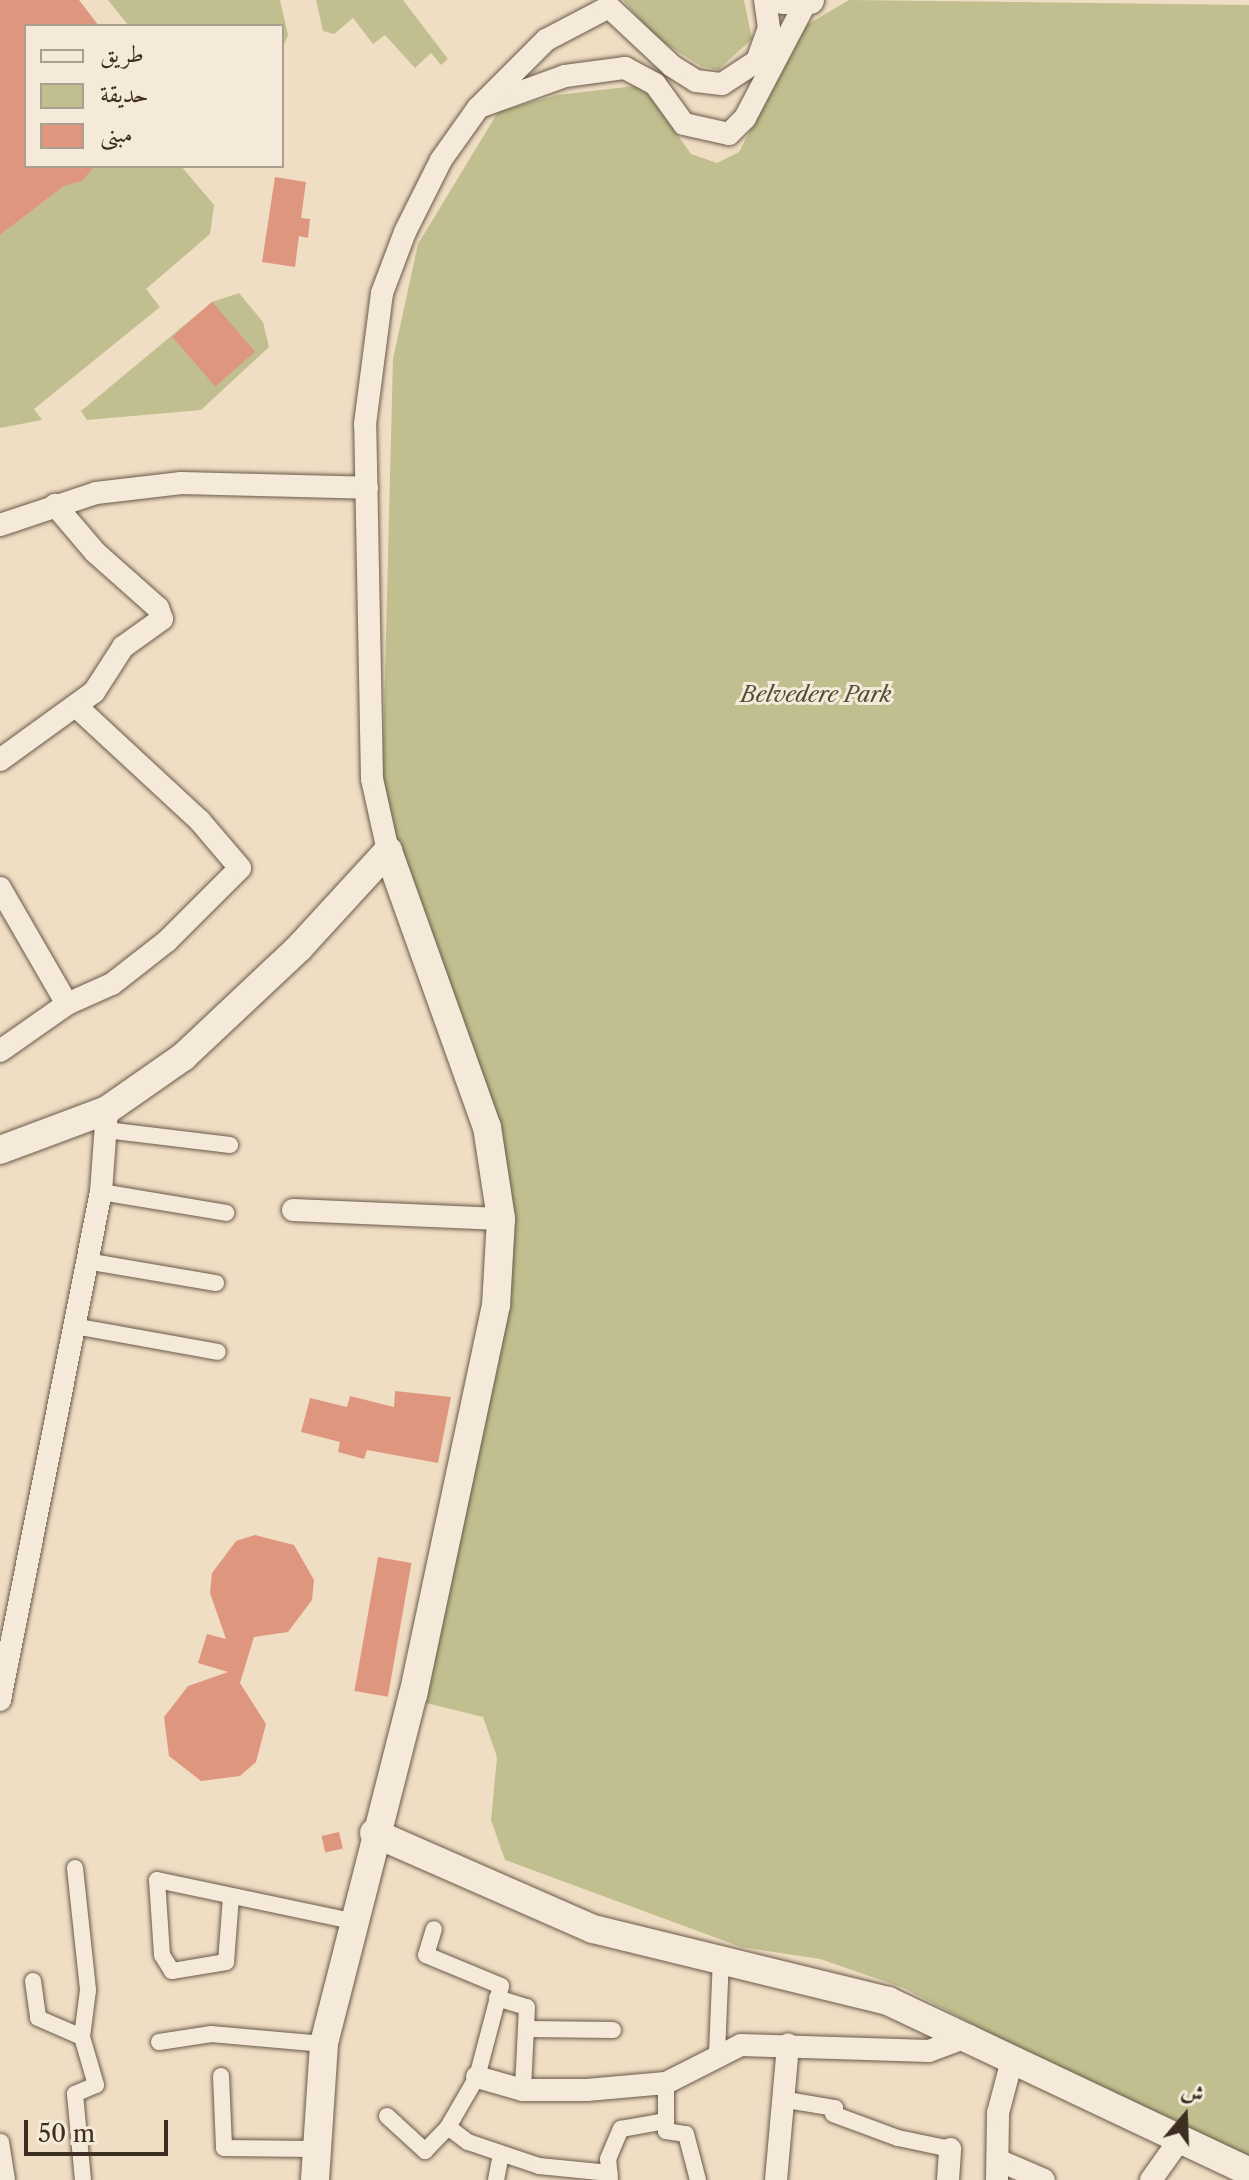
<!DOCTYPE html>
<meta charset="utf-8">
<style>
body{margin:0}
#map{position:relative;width:1249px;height:2180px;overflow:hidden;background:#f0dec4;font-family:"Libre Caslon Text",Amiri,serif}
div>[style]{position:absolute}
.green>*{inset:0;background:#c1bf8f}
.building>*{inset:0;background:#de977e;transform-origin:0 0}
.roads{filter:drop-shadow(0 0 2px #695a49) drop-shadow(0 0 2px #695a49)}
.pedestrian>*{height:16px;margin:-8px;padding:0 8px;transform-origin:8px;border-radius:8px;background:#f5ead9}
.minor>*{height:22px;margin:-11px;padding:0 11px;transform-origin:11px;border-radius:11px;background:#f5ead9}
.tertiary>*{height:28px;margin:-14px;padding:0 14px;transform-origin:14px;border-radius:14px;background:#f5ead9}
span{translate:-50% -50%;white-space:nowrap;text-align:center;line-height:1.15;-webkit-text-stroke:6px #f5ead9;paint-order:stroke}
.park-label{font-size:22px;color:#574b36;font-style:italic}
.legend{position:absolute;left:24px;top:24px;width:260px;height:144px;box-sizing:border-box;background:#f5ead9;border:2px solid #ab9f8f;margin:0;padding:10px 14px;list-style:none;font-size:24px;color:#3c2e20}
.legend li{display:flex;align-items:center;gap:16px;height:40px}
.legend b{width:40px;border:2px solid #ab9f8f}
.north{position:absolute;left:1145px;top:2076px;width:80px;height:80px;-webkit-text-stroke:6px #f5ead9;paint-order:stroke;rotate:19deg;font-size:22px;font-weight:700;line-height:32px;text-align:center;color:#3c2e20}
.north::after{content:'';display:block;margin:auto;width:28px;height:36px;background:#3c2e20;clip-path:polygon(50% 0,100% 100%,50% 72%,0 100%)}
.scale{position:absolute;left:24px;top:2120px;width:144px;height:36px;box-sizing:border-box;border:4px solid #3c2e20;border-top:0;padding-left:10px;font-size:24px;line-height:28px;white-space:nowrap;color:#3c2e20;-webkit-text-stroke:6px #f5ead9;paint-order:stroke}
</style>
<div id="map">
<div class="green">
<i style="clip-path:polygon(108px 0,280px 0,288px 35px,282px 50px,282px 26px,129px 26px)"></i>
<i style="clip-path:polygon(316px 0,403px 0,448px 59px,441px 65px,431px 53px,415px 68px,385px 35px,373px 44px,353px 18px,334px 34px,323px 31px)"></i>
<i style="clip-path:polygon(623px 0,744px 0,752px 39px,718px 70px,701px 66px,656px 38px)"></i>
<i style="clip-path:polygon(849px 0,1249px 5px,1249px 2157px,1064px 2072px,904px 1988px,820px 1959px,741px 1947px,505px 1860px,491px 1820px,497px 1757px,483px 1717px,418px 1701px,504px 1224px,375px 785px,383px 753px,393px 359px,418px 244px,498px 112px,557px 95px,635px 86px,650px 96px,691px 154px,717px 163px,739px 152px,803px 27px)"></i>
<i style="clip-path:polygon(89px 166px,181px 166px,214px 205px,210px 234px,146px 289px,160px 307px,34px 409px,42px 420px,0 428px,0 235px,65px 185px,82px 181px)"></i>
<i style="clip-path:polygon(239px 293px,263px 322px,269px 347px,201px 410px,87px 420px,81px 411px,212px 302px)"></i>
</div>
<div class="building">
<i style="clip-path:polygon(0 0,79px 0,99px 26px,26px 26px,26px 166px,95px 166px,82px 181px,64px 186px,0 235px)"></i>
<i style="clip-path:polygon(275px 177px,306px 182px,301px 218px,310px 219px,308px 238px,299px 236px,295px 267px,262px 262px)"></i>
<i style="left:212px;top:302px;width:66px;height:53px;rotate:49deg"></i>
<i style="clip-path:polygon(395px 1391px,451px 1397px,438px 1463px,367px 1450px,364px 1459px,338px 1452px,340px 1442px,301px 1432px,310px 1398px,347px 1407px,350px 1396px,394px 1407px)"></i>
<i style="clip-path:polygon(255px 1535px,294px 1545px,314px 1580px,312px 1600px,288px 1632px,254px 1637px,240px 1683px,266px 1724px,256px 1762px,240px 1776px,201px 1781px,169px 1756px,164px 1717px,188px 1686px,228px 1672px,198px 1663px,207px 1634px,226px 1639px,210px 1593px,212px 1573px,236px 1541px)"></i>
<i style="left:378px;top:1557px;width:34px;height:136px;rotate:10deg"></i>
<i style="left:339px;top:1832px;width:17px;height:18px;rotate:77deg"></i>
</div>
<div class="roads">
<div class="pedestrian">
<i style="left:106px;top:1130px;width:125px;rotate:6.9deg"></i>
<i style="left:101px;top:1192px;width:127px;rotate:9.5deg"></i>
<i style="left:86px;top:1261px;width:132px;rotate:9.6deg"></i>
<i style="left:74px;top:1326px;width:146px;rotate:10.2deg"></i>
<i style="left:75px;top:1868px;width:123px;rotate:83.9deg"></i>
<i style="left:88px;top:1990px;width:47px;rotate:97.3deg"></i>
<i style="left:82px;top:2037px;width:50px;rotate:73.7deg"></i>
<i style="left:96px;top:2085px;width:23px;rotate:157deg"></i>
<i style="left:75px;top:2094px;width:86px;rotate:84.7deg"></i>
<i style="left:231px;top:1896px;width:66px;rotate:94.3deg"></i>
<i style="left:226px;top:1962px;width:55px;rotate:170.5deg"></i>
<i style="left:172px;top:1971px;width:19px;rotate:-122deg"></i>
<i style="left:162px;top:1955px;width:75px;rotate:-93.8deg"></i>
<i style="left:157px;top:1880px;width:199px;rotate:11.9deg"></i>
<i style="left:33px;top:1981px;width:37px;rotate:82deg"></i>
<i style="left:38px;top:2018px;width:48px;rotate:23.4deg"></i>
<i style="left:497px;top:1998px;width:31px;rotate:17deg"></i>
<i style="left:527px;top:2007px;width:83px;rotate:92.8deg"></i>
<i style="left:529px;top:2029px;width:84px;rotate:0.7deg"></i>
<i style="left:159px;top:2042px;width:53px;rotate:-8.7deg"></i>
<i style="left:211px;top:2034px;width:113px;rotate:5.1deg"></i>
<i style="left:717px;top:2053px;width:96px;rotate:-87.6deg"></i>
<i style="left:221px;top:2076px;width:72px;rotate:87.6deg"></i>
<i style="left:224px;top:2148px;width:91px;rotate:0.6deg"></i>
<i style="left:666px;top:2083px;width:48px;rotate:90deg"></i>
<i style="left:666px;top:2131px;width:20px;rotate:9deg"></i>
<i style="left:686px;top:2134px;width:48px;rotate:75.4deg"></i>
<i style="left:781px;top:2099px;width:55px;rotate:9.5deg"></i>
<i style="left:835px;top:2108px;width:6px;rotate:108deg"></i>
<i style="left:833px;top:2114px;width:69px;rotate:20.3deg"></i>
<i style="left:898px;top:2138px;width:53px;rotate:11.9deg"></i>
<i style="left:387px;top:2116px;width:52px;rotate:42.6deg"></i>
<i style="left:425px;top:2151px;width:33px;rotate:-46deg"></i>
<i style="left:448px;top:2127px;width:58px;rotate:-59.9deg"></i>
<i style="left:477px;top:2077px;width:94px;rotate:-75.2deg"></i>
<i style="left:501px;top:1986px;width:81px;rotate:-157.5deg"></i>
<i style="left:426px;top:1955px;width:27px;rotate:-73deg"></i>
<i style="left:448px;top:2127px;width:25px;rotate:37deg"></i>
<i style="left:468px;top:2142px;width:75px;rotate:18.7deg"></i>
<i style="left:539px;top:2166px;width:71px;rotate:5.6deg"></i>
<i style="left:1px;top:2142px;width:38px;rotate:81deg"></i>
<i style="left:496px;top:2180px;width:26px;rotate:-79deg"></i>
<i style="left:610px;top:2180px;width:21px;rotate:-95deg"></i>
<i style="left:608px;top:2159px;width:33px;rotate:-67deg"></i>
<i style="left:621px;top:2129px;width:46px;rotate:-10.1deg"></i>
</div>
<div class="minor">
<i style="left:482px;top:106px;width:88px;rotate:-19.9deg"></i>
<i style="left:565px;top:76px;width:61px;rotate:-7.6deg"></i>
<i style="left:625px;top:68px;width:34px;rotate:28deg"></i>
<i style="left:655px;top:84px;width:49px;rotate:54.1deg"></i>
<i style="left:684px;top:124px;width:46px;rotate:12.5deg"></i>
<i style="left:729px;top:134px;width:23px;rotate:-45deg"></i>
<i style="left:745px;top:118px;width:131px;rotate:-62.3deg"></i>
<i style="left:0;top:525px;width:101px;rotate:-18.4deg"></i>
<i style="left:96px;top:493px;width:86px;rotate:-6.7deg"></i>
<i style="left:181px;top:483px;width:186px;rotate:1.5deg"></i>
<i style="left:0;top:760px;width:116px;rotate:-35.9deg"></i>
<i style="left:94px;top:692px;width:54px;rotate:-57.2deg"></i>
<i style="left:123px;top:647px;width:48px;rotate:-35.7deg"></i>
<i style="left:162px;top:619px;width:12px;rotate:-110deg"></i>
<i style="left:158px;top:608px;width:84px;rotate:-138.4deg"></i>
<i style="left:95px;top:552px;width:62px;rotate:-130.4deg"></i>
<i style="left:388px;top:851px;width:74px;rotate:-102.5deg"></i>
<i style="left:372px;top:779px;width:355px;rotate:-91.1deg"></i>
<i style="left:365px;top:424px;width:132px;rotate:-82.6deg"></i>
<i style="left:382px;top:293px;width:65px;rotate:-69.3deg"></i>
<i style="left:405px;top:232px;width:80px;rotate:-63.4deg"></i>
<i style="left:441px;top:160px;width:64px;rotate:-54.6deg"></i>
<i style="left:478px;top:108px;width:96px;rotate:-45deg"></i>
<i style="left:546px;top:40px;width:71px;rotate:-27.6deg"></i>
<i style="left:609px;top:7px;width:86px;rotate:43.1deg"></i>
<i style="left:672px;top:66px;width:28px;rotate:32deg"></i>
<i style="left:696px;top:81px;width:26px;rotate:7deg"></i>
<i style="left:722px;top:84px;width:42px;rotate:-33.3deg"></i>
<i style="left:757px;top:61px;width:35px;rotate:-70deg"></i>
<i style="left:769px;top:28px;width:28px;rotate:-98deg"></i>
<i style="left:0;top:888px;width:134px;rotate:60deg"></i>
<i style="left:0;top:1051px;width:82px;rotate:-35deg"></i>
<i style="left:67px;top:1004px;width:49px;rotate:-24deg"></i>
<i style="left:112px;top:984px;width:70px;rotate:-38deg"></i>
<i style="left:167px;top:941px;width:103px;rotate:-45deg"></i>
<i style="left:240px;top:868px;width:62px;rotate:-130.4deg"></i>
<i style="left:200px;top:821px;width:169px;rotate:-137.2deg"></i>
<i style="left:293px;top:1210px;width:208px;rotate:2.5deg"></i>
<i style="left:0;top:1700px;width:518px;rotate:-78.76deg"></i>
<i style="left:101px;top:1192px;width:82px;rotate:-85.8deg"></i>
<i style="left:477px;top:2077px;width:48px;rotate:15.8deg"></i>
<i style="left:523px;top:2090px;width:64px"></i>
<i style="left:587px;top:2090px;width:79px;rotate:-5.1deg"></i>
<i style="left:666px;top:2083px;width:84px;rotate:-26.9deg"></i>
<i style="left:741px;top:2045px;width:188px;rotate:1.8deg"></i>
<i style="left:929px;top:2051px;width:43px;rotate:-20.6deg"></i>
<i style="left:998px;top:2160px;width:50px;rotate:23.5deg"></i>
<i style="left:776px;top:2180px;width:136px;rotate:-84.9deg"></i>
<i style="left:948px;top:2180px;width:31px;rotate:-86deg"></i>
<i style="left:997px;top:2180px;width:67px;rotate:-89.1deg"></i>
<i style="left:998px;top:2113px;width:55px;rotate:-75.2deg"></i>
<i style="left:1151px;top:2180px;width:52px;rotate:-54.5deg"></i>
</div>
<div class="tertiary">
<i style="left:783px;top:0;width:27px"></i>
<i style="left:0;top:1150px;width:114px;rotate:-20.5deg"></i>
<i style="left:107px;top:1110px;width:93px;rotate:-34.9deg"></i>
<i style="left:183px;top:1057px;width:159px;rotate:-43.2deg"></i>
<i style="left:299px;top:948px;width:132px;rotate:-47.5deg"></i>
<i style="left:388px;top:851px;width:293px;rotate:70.3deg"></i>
<i style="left:487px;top:1127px;width:93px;rotate:81.3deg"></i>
<i style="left:501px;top:1219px;width:86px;rotate:93.3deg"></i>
<i style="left:496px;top:1305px;width:398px;rotate:102deg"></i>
<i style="left:413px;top:1694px;width:361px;rotate:104.3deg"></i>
<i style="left:324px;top:2044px;width:136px;rotate:93.8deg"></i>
<i style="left:374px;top:1833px;width:239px;rotate:23.7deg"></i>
<i style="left:593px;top:1929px;width:304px;rotate:13.7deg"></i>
<i style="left:888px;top:2001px;width:399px;rotate:25.3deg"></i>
</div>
</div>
<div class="park-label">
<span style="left:816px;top:695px">Belvedere Park</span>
</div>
<ul class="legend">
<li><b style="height:10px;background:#f5ead9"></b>طريق</li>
<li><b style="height:22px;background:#c1bf8f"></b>حديقة</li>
<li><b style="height:22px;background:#de977e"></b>مبنى</li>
</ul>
<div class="north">ش</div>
<div class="scale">50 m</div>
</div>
